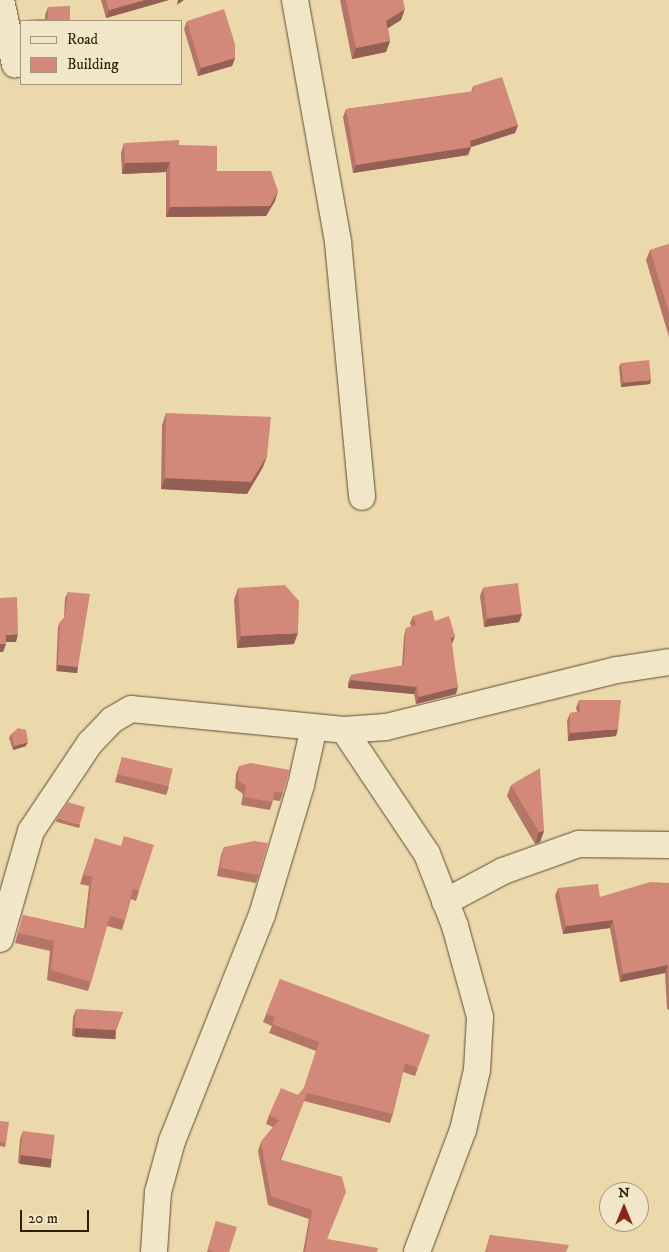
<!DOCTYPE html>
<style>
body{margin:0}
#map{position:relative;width:669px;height:1252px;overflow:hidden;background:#ebd9ac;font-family:"IM FELL DW Pica",serif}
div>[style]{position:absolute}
.roads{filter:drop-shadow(0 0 1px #5e4c2f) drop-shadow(0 0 1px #5e4c2f)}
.minor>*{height:26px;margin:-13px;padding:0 13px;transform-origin:13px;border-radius:13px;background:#f2e6c9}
.wall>*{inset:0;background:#b57669;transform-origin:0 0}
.shaded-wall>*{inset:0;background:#946055;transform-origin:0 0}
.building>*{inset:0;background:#d3897a;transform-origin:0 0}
span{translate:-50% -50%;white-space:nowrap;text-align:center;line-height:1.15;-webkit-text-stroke:4px #f2e6c9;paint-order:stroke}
.legend{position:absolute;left:20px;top:20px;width:162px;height:65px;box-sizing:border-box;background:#f2e6c9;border:1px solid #a4967b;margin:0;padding:6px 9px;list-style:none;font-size:15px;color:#2f1d05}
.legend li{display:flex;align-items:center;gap:10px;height:25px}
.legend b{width:25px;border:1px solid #a4967b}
.north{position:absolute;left:599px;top:1182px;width:50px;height:50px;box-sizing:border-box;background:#f2e6c9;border:1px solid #a4967b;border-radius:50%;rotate:0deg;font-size:14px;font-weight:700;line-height:20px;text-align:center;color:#2f1d05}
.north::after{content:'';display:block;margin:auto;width:18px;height:22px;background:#8f2418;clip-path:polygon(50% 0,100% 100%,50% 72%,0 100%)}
.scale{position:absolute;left:20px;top:1210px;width:69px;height:22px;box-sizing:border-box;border:2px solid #2f1d05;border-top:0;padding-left:6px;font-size:15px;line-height:18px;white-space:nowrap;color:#2f1d05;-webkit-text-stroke:4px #f2e6c9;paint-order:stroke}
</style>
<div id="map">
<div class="roads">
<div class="minor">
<i style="left:1px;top:0;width:66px;rotate:77.8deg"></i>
<i style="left:295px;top:0;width:246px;rotate:79.9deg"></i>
<i style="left:338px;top:242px;width:256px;rotate:84.6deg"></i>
<i style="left:344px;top:730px;width:149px;rotate:56.2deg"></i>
<i style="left:427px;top:854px;width:77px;rotate:68.7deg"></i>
<i style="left:455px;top:926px;width:94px;rotate:74.6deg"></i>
<i style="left:480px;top:1017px;width:53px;rotate:93.2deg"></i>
<i style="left:477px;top:1070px;width:62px;rotate:103.1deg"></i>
<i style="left:463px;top:1130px;width:130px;rotate:110.7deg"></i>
<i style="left:445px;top:902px;width:66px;rotate:-28.1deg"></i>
<i style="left:503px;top:871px;width:81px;rotate:-19.6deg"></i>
<i style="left:579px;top:844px;width:90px;rotate:0.6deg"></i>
<i style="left:0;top:939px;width:112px;rotate:-74deg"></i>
<i style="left:31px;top:831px;width:106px;rotate:-56.2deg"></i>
<i style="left:90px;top:743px;width:32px;rotate:-46deg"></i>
<i style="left:112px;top:720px;width:22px;rotate:-30deg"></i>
<i style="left:131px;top:709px;width:214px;rotate:5.6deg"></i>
<i style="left:344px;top:730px;width:42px;rotate:-4.1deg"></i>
<i style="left:386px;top:727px;width:238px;rotate:-13.9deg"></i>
<i style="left:617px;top:670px;width:53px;rotate:-8.7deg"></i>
<i style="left:154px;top:1252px;width:60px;rotate:-86.2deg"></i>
<i style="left:158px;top:1192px;width:53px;rotate:-74.6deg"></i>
<i style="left:172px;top:1141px;width:243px;rotate:-68.3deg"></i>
<i style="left:262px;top:915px;width:136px;rotate:-73.3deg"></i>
<i style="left:301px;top:785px;width:59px;rotate:-77.4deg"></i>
</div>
</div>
<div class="wall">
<i style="clip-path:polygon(101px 0,169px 0,106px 18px)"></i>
<i style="clip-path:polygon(340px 0,403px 0,401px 20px,388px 28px,390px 41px,386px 52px,352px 59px)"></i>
<i style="clip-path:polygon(48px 7px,70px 21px,25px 21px,25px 20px,45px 19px,45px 15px)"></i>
<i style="clip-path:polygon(187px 21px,235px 58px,232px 66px,198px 76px,184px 29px)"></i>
<i style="clip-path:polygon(473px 86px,518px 125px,515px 133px,471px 147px,468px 155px,353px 173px,343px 117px,346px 109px,471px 92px)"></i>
<i style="clip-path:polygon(124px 143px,179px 145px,217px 171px,275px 201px,266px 216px,166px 217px,166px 172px,122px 174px,121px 153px)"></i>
<i style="clip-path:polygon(669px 244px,669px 337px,646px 260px,650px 250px)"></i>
<i style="clip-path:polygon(621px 363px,650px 384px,621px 387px,619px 367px)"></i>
<i style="clip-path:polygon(166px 413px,263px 467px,247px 494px,161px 489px,162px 425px)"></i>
<i style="clip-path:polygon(238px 588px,294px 644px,237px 648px,234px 600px)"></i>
<i style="clip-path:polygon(483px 588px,522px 614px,519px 622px,484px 627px,480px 596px)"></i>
<i style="clip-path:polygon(68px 592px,78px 667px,76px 673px,56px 671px,58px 627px,60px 622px,64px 618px,65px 598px)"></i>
<i style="clip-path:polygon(413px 616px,435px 621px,452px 644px,456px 694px,416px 704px,414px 694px,348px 688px,348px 683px,351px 675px,402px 666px,404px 636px,406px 628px,411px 627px,410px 623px)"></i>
<i style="clip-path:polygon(579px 700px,616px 736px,568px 741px,567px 721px,570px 713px,577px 712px,576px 708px)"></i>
<i style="clip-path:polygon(11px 734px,26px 746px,13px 750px,9px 738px)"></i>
<i style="clip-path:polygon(122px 757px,169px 787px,166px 795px,115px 782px)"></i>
<i style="clip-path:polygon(239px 766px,283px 793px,280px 801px,273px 800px,270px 810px,241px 805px,243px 794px,235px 788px,236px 774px)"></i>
<i style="clip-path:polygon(511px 785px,544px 831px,540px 842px,535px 844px,507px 796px)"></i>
<i style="left:57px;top:818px;width:24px;height:4px;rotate:15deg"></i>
<i style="clip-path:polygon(95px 838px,139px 891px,136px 901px,131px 899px,125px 920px,122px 930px,107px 926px,91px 982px,88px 991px,47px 980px,50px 951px,15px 943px,23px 915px,84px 929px,89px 886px,80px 884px)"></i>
<i style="clip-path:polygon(224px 847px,259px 875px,256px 883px,217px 876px,221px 855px)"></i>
<i style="clip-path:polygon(669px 883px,669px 1010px,667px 1009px,665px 973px,620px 982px,610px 928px,563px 934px,555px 896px,558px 888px,600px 897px)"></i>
<i style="clip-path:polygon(280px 979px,418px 1068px,415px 1076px,403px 1072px,393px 1114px,390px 1123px,304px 1101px,281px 1160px,342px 1177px,327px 1239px,377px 1252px,303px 1252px,309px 1219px,268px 1205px,258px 1151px,261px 1142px,273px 1127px,266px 1124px,269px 1115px,298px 1095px,304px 1088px,316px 1051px,269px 1033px,272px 1026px,263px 1022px)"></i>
<i style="clip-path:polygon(76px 1009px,123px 1012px,113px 1038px,72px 1036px,73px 1017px)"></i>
<i style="clip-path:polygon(0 1121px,6px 1143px,5px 1147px,0 1146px)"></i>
<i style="clip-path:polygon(23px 1131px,49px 1167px,18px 1163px,20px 1139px)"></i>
<i style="clip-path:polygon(216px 1221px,229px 1252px,207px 1252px)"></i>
<i style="clip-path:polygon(490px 1235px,566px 1252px,485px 1252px)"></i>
</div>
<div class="shaded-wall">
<i style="clip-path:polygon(145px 0,169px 0,106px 18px,109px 10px)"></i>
<i style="clip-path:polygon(178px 0,184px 0,177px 5px)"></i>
<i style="clip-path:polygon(405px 9px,401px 20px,382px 32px,386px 21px)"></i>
<i style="clip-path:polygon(390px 41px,386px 52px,352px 59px,356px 48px)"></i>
<i style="clip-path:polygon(235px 58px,232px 66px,198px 76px,201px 68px)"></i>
<i style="clip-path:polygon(518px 125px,515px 133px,471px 147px,468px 155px,353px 173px,356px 165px,470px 141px)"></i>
<i style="clip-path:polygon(170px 162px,166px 172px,122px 174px,125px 163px)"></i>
<i style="clip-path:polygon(278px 191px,275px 201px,266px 216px,166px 217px,170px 207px)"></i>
<i style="clip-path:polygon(651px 380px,650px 384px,621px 387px,623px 383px)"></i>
<i style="clip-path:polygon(267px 456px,263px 467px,247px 494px,161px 489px,165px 478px)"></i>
<i style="clip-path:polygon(522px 614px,519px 622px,484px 627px,487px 619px)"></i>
<i style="clip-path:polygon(298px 633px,294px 644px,237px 648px,241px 636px)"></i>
<i style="clip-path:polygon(18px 634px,16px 642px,3px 642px,6px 635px)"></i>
<i style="clip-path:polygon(455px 636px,452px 644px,448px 645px,451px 638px)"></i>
<i style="clip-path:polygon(0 644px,6px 644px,3px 652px,0 652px)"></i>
<i style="left:58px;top:665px;width:20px;height:6px;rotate:6deg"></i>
<i style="clip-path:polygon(351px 680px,417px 687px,414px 694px,348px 688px)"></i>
<i style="clip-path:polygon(458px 687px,456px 694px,416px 704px,419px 697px)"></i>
<i style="clip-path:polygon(618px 729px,616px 736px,568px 741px,570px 733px)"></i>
<i style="clip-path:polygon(28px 742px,26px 746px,13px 750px,15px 746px)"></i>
<i style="clip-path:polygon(544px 831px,540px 842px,535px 844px,539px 832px)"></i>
<i style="clip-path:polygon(613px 920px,610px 928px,563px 934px,566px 926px)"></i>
<i style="clip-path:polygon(668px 965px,665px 973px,620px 982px,623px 974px)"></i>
<i style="left:75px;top:1028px;width:41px;height:9px;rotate:3deg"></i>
<i style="left:21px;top:1155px;width:31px;height:9px;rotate:7deg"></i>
</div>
<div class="building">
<i style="clip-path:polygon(106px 0,145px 0,109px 10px)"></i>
<i style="clip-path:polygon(346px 0,403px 0,405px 9px,386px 21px,390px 41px,356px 48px)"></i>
<i style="clip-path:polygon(70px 6px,70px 21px,25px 21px,25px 20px,48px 19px,48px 7px)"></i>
<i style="clip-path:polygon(224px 9px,235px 44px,235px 58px,201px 68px,187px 21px)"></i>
<i style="clip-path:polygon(502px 77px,518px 125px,470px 141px,471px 147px,356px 165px,346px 109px,474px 91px,473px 86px)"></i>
<i style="clip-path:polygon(179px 140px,179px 145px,217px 146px,217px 171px,271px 171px,278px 191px,270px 206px,170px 207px,170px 162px,125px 163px,124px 143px)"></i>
<i style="clip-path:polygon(669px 244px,669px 313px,650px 250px)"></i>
<i style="left:649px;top:360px;width:20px;height:28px;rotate:84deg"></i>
<i style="clip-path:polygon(166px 413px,271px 417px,267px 456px,251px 482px,165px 478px)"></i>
<i style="left:518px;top:583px;width:31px;height:35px;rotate:83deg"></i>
<i style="clip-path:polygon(285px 585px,299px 601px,298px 633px,241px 636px,238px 588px)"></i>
<i style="clip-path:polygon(68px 592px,90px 594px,78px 667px,58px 665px,60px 622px,65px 617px)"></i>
<i style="clip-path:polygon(17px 597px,18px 634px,6px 635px,6px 644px,0 644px,0 598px)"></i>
<i style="clip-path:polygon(432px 610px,435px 621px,449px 616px,455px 636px,451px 638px,458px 687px,419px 697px,417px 687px,351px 680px,351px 675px,404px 665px,406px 628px,416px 625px,413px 616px)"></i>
<i style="clip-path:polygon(579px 700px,621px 700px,618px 729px,570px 733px,570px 713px,580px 712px)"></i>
<i style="clip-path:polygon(18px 728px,26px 730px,28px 742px,15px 746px,11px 734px)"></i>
<i style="left:122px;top:757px;width:52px;height:18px;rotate:13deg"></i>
<i style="clip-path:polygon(251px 763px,290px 770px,283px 793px,274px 792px,273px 802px,244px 797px,246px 786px,238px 780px,239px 766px)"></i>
<i style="clip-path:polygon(540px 768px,544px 831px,539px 832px,511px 785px)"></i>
<i style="clip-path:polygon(67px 802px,85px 807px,80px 824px,57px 818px)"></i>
<i style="clip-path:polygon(124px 836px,154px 845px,139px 891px,133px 889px,125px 920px,110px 916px,91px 982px,51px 970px,54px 941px,18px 933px,23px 915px,86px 929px,92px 877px,84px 875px,95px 838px,121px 846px)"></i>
<i style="clip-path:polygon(254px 841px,268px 843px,259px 875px,220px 868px,224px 847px)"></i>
<i style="clip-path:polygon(650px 882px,669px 883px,669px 991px,668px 965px,623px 974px,613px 920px,566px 926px,558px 888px,598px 884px,600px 897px)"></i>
<i style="clip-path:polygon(280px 979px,430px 1035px,418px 1068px,405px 1063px,393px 1114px,307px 1093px,280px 1160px,342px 1177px,346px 1192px,327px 1239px,378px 1248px,377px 1252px,305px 1252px,312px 1210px,271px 1196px,261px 1142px,279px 1120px,269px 1115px,281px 1088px,298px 1095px,304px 1088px,319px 1042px,272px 1024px,275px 1017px,266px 1014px)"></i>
<i style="clip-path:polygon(76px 1009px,123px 1012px,116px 1030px,75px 1028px)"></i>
<i style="clip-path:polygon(0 1121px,9px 1122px,6px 1143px,0 1142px)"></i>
<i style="left:23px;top:1131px;width:32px;height:24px;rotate:7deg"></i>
<i style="clip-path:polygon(216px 1221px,237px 1227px,229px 1252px,215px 1252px,208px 1250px)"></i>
<i style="clip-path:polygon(490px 1235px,569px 1245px,566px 1252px,486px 1252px)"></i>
</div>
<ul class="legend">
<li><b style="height:6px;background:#f2e6c9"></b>Road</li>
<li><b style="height:14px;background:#d3897a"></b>Building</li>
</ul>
<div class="north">N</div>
<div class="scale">20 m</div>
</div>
